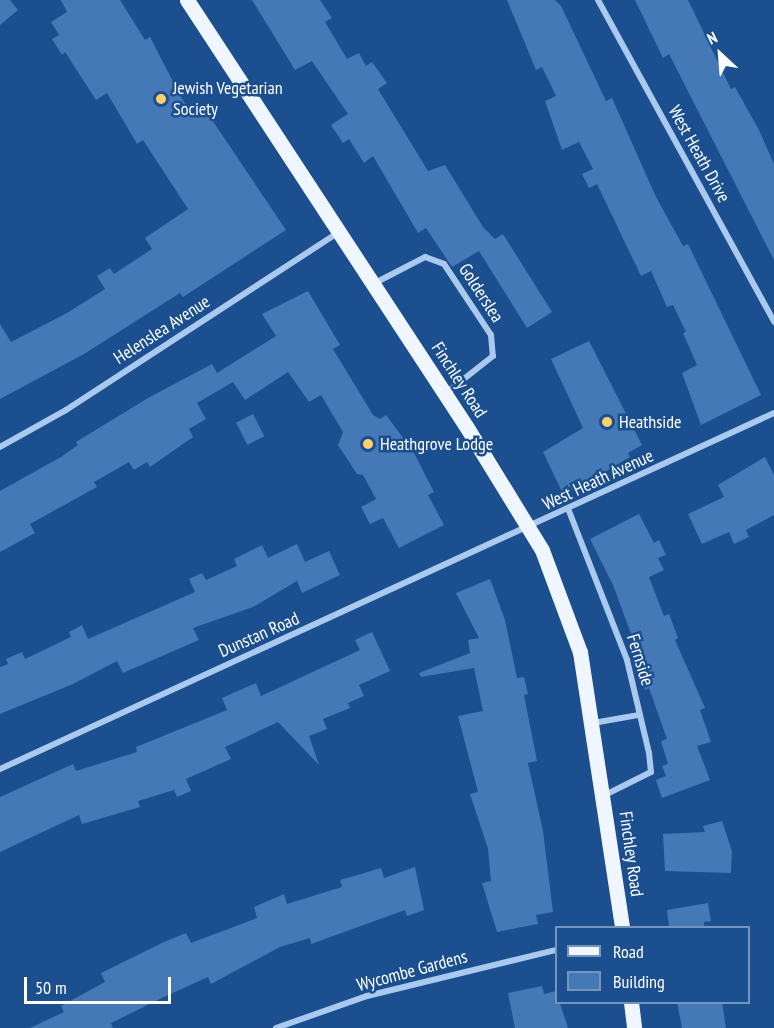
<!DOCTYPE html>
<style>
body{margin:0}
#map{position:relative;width:774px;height:1028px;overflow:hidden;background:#1b4f8f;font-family:"PT Sans Narrow",sans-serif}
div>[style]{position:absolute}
.building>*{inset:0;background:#4478b7;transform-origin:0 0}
.minor>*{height:6px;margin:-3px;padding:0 3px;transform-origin:3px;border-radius:3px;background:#a9c9ee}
.primary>*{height:15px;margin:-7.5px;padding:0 7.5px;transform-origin:7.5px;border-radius:7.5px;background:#f0f6ff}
.dots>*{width:16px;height:16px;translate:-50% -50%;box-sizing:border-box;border:3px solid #1b4f8f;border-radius:50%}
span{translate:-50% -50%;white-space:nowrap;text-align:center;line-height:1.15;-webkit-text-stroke:5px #1b4f8f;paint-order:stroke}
.poi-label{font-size:18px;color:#fff}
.left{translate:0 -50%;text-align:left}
.street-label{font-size:18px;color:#fff}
.legend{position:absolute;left:555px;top:926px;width:195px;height:78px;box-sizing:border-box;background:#1b4f8f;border:2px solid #7695bc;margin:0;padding:8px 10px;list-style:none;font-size:18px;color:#fff}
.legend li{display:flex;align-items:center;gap:12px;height:30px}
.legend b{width:30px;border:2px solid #7695bc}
.north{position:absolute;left:690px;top:24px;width:60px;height:60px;-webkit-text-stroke:4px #1b4f8f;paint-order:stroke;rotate:334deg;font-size:16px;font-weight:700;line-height:24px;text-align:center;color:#fff}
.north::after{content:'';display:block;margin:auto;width:21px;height:27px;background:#fff;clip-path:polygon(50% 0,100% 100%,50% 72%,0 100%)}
.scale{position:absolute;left:24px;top:977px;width:147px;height:27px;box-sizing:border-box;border:3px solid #fff;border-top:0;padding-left:8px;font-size:18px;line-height:21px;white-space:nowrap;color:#fff;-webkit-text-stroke:4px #1b4f8f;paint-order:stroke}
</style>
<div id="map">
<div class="building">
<i style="clip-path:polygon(0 0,10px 0,18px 10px,0 25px)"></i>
<i style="clip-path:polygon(61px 0,120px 0,145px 40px,150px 37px,182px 99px,194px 115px,204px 108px,286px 230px,183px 297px,180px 293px,84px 354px,0 399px,0 324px,11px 342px,67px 313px,105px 289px,97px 276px,110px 268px,114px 274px,152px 249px,145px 238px,188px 209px,143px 140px,137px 144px,107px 93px,96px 100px,65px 52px,62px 55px,52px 39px,59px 35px,51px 22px,67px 12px)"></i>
<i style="clip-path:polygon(252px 0,320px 0,332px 18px,325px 22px,347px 59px,359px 53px,366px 66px,372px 62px,387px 83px,378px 89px,428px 171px,445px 165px,483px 227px,495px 239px,503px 234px,552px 312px,527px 328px,479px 251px,452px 267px,426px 228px,418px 233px,373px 156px,364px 163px,349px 139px,343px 143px,331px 125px,348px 114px,312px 61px,295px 70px)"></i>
<i style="clip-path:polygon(507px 0,555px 0,561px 6px,606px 101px,612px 98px,656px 197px,683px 246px,688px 244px,761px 395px,701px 425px,682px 373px,697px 365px,683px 333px,686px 332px,673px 305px,667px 307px,651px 271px,641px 276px,597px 184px,589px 188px,582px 174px,593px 169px,579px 142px,562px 150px,545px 101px,556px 96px,542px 67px,536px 70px)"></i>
<i style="clip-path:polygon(635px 0,688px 0,731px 89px,735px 87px,759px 130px,774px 164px,774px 260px,669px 54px,663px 58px)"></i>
<i style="clip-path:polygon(308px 291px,340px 345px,333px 349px,373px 415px,380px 419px,386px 415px,413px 451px,434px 492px,428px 495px,444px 525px,399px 548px,383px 518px,370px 524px,361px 507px,376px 499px,363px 475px,357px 474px,338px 445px,343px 432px,321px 395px,309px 402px,288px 372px,245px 400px,233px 382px,197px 403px,206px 419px,189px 429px,193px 437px,150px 467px,147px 462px,134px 470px,129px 462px,94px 482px,97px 487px,30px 524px,35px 533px,0 552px,0 491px,61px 457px,78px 445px,76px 442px,148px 398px,212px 364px,217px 373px,276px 336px,262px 314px)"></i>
<i style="clip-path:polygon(589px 341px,642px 445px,628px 453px,630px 457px,564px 496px,543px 452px,583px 428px,551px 359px)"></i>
<i style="left:253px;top:414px;width:25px;height:19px;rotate:63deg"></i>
<i style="clip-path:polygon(765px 457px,774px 475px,774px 515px,746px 530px,749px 537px,734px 544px,729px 532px,702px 544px,688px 514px,724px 497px,718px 485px)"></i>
<i style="clip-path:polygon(639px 514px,654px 543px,659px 540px,666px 555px,658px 558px,664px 570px,649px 577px,664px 616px,669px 614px,678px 638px,675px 640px,705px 708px,700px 710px,711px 742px,697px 746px,710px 780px,662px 798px,656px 780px,666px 776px,662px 766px,668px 764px,661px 741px,667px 739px,649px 688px,645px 690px,639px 675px,645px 672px,613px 585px,590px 539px)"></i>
<i style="clip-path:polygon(297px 544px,305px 562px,329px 551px,340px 575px,302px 593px,297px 581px,253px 607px,193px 628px,199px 640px,123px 673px,117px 661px,73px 684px,0 714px,0 667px,8px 664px,6px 659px,22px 652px,25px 659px,71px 637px,69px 632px,82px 625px,88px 639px,195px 592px,189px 579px,202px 573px,206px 580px,237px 566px,234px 559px,262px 545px,268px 558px)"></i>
<i style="clip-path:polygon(490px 579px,505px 620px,517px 678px,524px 677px,528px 694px,524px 695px,537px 761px,528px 763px,543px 831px,553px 912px,536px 915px,538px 924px,497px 932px,482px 883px,491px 881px,488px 849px,470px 794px,478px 792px,458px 716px,483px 711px,474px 668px,421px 677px,419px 673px,470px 653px,468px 640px,479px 638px,456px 593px)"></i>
<i style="clip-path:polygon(372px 632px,390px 671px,359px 685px,364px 696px,348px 703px,350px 708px,323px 719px,327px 729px,309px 736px,319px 765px,278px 722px,225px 747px,231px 759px,186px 779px,191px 791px,177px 797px,174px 790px,138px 801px,140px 807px,82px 824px,79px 815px,0 852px,0 797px,73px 764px,76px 771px,137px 752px,136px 747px,227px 710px,222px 698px,240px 690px,256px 683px,261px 696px,360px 650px,355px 640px)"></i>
<i style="clip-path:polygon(722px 821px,732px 851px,731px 873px,665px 871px,663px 834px,705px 832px,703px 826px)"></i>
<i style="clip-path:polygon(415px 867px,424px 910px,407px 916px,405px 910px,311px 944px,310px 938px,280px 947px,211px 984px,208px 977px,166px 996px,111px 1023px,113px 1028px,30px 1028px,64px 1012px,61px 1006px,105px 982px,101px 973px,164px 942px,186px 933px,191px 943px,257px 918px,254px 907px,284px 894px,287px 904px,342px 887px,340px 880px,361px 874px,381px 868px,384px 878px)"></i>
<i style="clip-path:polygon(708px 903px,711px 921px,704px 922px,704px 927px,669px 927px,667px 910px)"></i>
<i style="clip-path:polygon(542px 986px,544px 994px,556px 991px,568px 1028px,515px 1028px,508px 993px)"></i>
<i style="clip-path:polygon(677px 1002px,722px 1002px,726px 1028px,682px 1028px)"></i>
</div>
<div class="minor">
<i style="left:598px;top:0;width:367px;rotate:61.3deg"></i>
<i style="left:373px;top:284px;width:59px;rotate:-27.4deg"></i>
<i style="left:425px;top:257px;width:20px;rotate:20deg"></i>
<i style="left:444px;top:264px;width:85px;rotate:56.5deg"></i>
<i style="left:491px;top:335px;width:21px;rotate:85deg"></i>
<i style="left:493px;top:356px;width:60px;rotate:141.8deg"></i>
<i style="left:0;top:447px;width:76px;rotate:-29.3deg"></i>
<i style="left:66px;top:410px;width:325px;rotate:-33.1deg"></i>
<i style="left:569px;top:511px;width:160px;rotate:68.7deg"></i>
<i style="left:627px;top:660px;width:96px;rotate:76.7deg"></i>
<i style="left:649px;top:753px;width:19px;rotate:84deg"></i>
<i style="left:651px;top:772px;width:54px;rotate:153.4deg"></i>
<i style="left:593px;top:723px;width:47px;rotate:-9.9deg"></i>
<i style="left:0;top:769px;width:852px;rotate:-24.7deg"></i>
<i style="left:276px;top:1028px;width:96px;rotate:-19.4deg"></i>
<i style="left:367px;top:996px;width:195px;rotate:-13.7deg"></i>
</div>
<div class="primary">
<i style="left:187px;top:0;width:509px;rotate:56.78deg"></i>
<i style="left:466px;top:426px;width:145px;rotate:58.5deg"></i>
<i style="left:542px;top:550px;width:109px;rotate:69.6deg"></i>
<i style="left:580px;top:652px;width:279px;rotate:81.3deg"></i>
<i style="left:631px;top:1002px;width:26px;rotate:83deg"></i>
</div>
<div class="dots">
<i style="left:161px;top:99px;background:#ffd166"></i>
<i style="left:607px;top:422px;background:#ffd166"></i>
<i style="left:368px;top:444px;background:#ffd166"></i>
</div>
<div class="poi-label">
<span class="left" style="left:173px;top:99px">Jewish Vegetarian<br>Society</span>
<span class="left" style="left:619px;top:422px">Heathside</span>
<span class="left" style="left:380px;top:444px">Heathgrove Lodge</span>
</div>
<div class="street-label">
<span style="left:699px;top:154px;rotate:61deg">West Heath Drive</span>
<span style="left:481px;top:293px;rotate:57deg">Golderslea</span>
<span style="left:162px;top:330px;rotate:-33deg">Helenslea Avenue</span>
<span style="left:459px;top:380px;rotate:57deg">Finchley Road</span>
<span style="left:598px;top:480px;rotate:-25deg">West Heath Avenue</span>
<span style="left:259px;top:635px;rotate:-24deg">Dunstan Road</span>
<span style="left:640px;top:660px;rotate:73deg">Fernside</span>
<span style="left:631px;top:854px;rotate:82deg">Finchley Road</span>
<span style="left:412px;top:971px;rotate:-15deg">Wycombe Gardens</span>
</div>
<ul class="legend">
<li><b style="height:8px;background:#f0f6ff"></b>Road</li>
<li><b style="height:16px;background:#4478b7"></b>Building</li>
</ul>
<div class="north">N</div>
<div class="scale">50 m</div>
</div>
